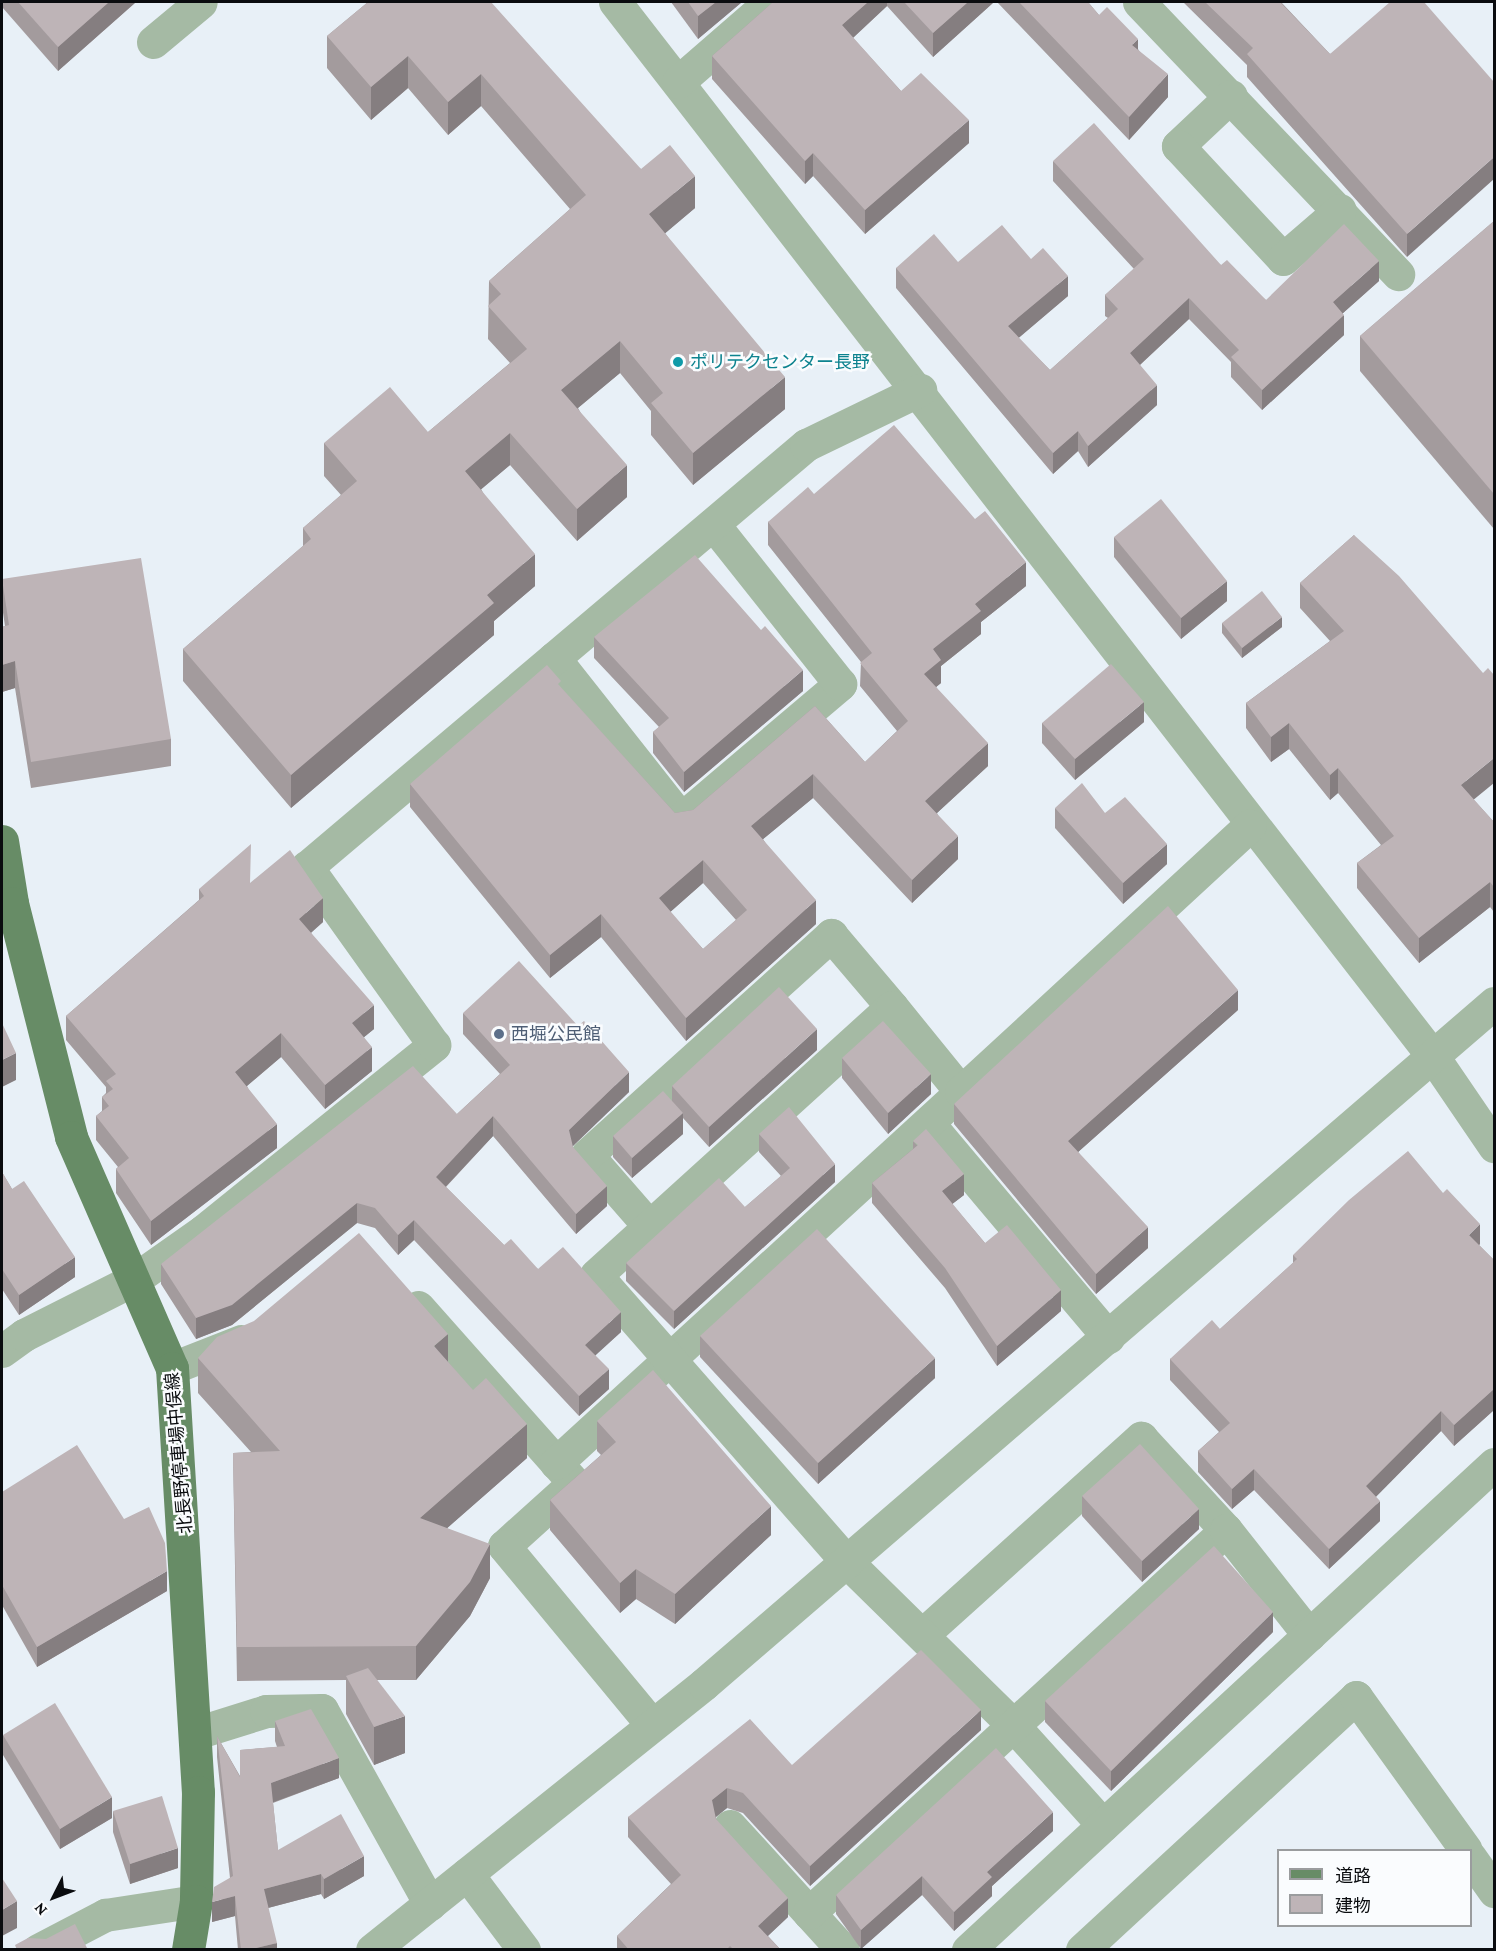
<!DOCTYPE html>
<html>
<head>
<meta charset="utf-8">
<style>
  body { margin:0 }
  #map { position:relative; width:1496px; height:1951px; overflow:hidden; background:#e8f0f7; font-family:"Crimson Pro","Noto Sans JP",serif }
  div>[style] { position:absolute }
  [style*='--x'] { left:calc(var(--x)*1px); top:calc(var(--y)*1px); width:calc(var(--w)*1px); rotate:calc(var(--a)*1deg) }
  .minor>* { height:33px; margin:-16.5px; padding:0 16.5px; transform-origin:16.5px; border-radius:16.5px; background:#a5baa4 }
  .major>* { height:33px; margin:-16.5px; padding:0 16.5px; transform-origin:16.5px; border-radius:16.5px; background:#678c66 }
  .wall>* { inset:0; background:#a39b9d }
  .shaded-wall>* { inset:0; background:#857e80 }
  .building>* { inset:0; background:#beb4b7 }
  .dots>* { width:16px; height:16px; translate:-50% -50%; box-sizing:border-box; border:3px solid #fafcfe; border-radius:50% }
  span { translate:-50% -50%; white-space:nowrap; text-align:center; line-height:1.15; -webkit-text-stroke:5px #fafcfe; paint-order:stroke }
  .culture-label { font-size:18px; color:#0d838f }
  .left { translate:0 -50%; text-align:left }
  .service-label { font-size:18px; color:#4e5e75 }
  .street-label { font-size:18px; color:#0a0c0f }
  .frame { position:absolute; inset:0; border:3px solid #0a0c0f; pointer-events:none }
  .legend { position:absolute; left:1277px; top:1849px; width:195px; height:78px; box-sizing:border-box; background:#fafcfe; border:2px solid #9a9c9e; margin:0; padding:8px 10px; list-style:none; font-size:18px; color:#0a0c0f }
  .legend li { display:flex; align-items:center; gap:12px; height:30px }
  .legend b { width:30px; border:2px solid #9a9c9e }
  .north { position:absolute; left:24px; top:1867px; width:60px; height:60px; -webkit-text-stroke:4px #fafcfe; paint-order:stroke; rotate:228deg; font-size:16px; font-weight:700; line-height:24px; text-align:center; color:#0a0c0f }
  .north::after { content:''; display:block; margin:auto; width:21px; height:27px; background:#0a0c0f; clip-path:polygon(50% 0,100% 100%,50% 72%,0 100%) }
</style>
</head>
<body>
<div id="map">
  <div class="minor">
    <div style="--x:615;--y:2;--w:1336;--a:52.2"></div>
    <div style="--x:1434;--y:1058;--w:107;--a:55.7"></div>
    <div style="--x:1139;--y:2;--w:376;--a:46.4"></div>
    <div style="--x:153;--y:42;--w:62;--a:-39.8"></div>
    <div style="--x:678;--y:82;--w:122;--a:-41"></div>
    <div style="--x:1231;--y:96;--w:73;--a:136.7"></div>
    <div style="--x:1178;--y:146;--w:154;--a:47.1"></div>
    <div style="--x:1283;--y:259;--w:75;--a:-40.7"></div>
    <div style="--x:554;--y:658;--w:205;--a:51.7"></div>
    <div style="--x:681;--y:819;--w:209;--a:-40.3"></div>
    <div style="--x:840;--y:684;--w:204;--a:-128.4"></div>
    <div style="--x:928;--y:1123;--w:280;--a:49.9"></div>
    <div style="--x:649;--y:1226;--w:94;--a:-131.1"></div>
    <div style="--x:587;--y:1155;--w:329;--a:-42"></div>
    <div style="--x:831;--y:935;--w:94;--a:49.7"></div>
    <div style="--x:418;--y:1307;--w:235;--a:48.4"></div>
    <div style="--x:574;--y:1483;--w:94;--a:138"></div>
    <div style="--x:504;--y:1546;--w:232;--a:50.4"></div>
    <div style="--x:2;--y:1351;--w:27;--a:-36"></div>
    <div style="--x:24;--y:1335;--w:124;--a:-26.8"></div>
    <div style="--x:135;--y:1279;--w:83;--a:-35.2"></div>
    <div style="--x:203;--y:1231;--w:297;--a:-38.8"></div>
    <div style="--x:434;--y:1045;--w:219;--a:-125.5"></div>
    <div style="--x:307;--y:867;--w:654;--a:-40.22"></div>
    <div style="--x:806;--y:445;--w:127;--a:-25.8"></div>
    <div style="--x:172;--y:1368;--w:74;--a:-21.4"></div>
    <div style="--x:556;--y:1463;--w:549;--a:-42.49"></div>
    <div style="--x:922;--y:1635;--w:295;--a:-42"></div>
    <div style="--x:1141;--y:1438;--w:125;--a:47.3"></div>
    <div style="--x:196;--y:1733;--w:73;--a:-17.4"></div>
    <div style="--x:266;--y:1711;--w:56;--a:-1"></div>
    <div style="--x:322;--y:1710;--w:222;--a:60.9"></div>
    <div style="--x:1103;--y:1825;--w:135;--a:-132"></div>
    <div style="--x:1013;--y:1725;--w:233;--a:-135.5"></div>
    <div style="--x:847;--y:1562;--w:381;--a:-131.2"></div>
    <div style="--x:596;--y:1275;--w:399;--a:-42.2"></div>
    <div style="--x:892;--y:1007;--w:109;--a:50.9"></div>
    <div style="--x:961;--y:1092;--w:393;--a:-42.7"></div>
    <div style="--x:730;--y:1826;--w:168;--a:47.7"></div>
    <div style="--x:1470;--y:1857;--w:42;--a:54.8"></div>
    <div style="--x:467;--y:1874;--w:95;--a:53.1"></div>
    <div style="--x:809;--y:1913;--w:566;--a:-42.57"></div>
    <div style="--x:1226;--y:1530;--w:134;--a:51.7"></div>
    <div style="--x:38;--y:1950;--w:76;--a:-27.6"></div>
    <div style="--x:105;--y:1915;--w:92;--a:-8.7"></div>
    <div style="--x:372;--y:1950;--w:425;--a:-38.7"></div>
    <div style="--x:704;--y:1684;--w:1043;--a:-40.76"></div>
    <div style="--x:968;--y:1950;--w:716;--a:-42.74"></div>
    <div style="--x:1082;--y:1950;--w:373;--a:-42.7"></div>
    <div style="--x:1356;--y:1697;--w:188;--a:54.3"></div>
  </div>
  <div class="major">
    <div style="--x:2;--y:841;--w:63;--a:80.8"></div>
    <div style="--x:12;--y:903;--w:241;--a:75.8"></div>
    <div style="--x:71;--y:1137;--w:252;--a:66.4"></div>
    <div style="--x:172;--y:1368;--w:425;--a:86.5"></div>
    <div style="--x:198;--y:1792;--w:109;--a:91.1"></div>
    <div style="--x:196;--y:1901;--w:50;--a:99.3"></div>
  </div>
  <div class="wall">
    <div style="clip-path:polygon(2px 2px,136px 2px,58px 71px,2px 7px)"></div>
    <div style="clip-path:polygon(368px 2px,641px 169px,695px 208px,665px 233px,785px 409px,693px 485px,651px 435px,651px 411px,620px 373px,578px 408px,627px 497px,577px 541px,510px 465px,481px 489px,535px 586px,494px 621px,494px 635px,291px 808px,183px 681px,183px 649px,303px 546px,303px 528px,341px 495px,324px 476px,324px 443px,428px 432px,510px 363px,488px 339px,489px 281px,570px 209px,481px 106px,448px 135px,408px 88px,371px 120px,327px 68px,327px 36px)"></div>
    <div style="clip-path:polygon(671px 2px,742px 2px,698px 39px)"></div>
    <div style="clip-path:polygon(773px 2px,994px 2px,933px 57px,887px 6px,853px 38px,901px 91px,969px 143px,865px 234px,813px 176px,805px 184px,712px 79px,712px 56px)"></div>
    <div style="clip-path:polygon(997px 2px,1088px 2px,1099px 15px,1138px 49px,1168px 97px,1129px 140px)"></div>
    <div style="clip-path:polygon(1183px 2px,1281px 2px,1330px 54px,1424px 2px,1407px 257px,1247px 77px,1247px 65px)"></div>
    <div style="clip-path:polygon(1053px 161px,1221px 265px,1266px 300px,1379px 281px,1343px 313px,1344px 335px,1262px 410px,1231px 377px,1231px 362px,1189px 319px,1140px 365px,1157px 405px,1088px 467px,1078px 451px,1053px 474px,896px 288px,896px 268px,958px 262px,1031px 259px,1068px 296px,1018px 338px,1050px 370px,1108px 318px,1105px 316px,1105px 295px,1134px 269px,1053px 181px)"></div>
    <div style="clip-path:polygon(1494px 221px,1494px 529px,1360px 371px,1360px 336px)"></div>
    <div style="clip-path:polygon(evenodd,814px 494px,1026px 586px,981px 622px,981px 634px,941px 666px,941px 683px,936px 687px,988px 766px,937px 813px,958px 859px,912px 903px,813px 798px,763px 839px,816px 924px,686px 1041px,601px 937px,550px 978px,410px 807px,410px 784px,561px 688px,675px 813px,693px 810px,815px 706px,865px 762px,897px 731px,860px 686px,861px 662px,768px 545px,768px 522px,814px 494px,703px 883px,736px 920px,703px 949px,670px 912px,703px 883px)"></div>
    <div style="clip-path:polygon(1354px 535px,1474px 800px,1494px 822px,1494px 912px,1490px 907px,1419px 963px,1357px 888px,1357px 863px,1381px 845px,1338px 793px,1330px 800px,1289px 749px,1271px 762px,1246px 728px,1246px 703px,1330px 641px,1300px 608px,1300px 583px)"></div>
    <div style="clip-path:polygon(1114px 537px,1227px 601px,1181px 639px,1114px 557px)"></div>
    <div style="clip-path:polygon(2px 579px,171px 739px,171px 766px,31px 788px,15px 688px,2px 692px,2px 627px,5px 626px,2px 606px)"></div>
    <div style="clip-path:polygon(1222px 623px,1282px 627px,1242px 658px,1222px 633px)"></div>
    <div style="clip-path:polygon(594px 637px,803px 691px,684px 792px,653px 753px,653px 732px,659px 727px,594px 658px)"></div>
    <div style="clip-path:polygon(1144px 722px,1075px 780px,1042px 743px,1042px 723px)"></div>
    <div style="clip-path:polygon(1055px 808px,1167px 864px,1123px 904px,1055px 828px)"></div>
    <div style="clip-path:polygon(251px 883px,323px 922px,311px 933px,374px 1029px,364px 1037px,372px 1071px,325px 1109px,281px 1057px,247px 1086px,277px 1148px,151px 1245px,116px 1193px,116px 1169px,118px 1167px,96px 1140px,96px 1116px,102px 1111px,102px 1097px,106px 1093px,106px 1087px,66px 1040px,66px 1016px,199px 900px,199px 889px)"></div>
    <div style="clip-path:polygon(1238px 1010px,1078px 1152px,1148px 1248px,1096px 1294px,954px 1124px,954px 1104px)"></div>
    <div style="clip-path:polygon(463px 1013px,629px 1092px,572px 1146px,607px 1206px,576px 1234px,493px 1136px,446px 1187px,504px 1245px,538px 1269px,621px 1332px,595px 1355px,609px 1389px,579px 1416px,414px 1240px,398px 1255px,375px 1228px,357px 1223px,232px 1325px,196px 1339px,161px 1284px,161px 1264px,457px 1114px,500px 1074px,463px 1034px)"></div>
    <div style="clip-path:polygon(817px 1050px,709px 1147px,683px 1118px,683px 1134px,632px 1178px,613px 1157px,613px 1136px,672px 1101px,672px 1086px)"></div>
    <div style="clip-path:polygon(842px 1058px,931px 1094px,888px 1134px,842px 1078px)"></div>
    <div style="clip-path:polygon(759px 1134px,835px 1182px,674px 1329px,626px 1281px,626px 1263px,745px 1207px,781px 1176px,759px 1152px)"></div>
    <div style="clip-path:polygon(913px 1141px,964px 1195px,952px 1204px,985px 1243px,1061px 1311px,997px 1366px,945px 1288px,872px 1203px,872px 1183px,913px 1149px)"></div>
    <div style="clip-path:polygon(2px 1172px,12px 1189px,75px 1277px,19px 1315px,2px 1289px)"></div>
    <div style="clip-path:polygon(1480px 1244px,1479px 1245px,1494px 1260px,1494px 1410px,1454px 1446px,1441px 1431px,1375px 1497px,1380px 1521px,1329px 1569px,1254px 1490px,1232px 1509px,1198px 1472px,1198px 1451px,1219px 1432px,1170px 1380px,1170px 1359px,1220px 1329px,1293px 1263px,1293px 1255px)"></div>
    <div style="clip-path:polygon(700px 1336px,935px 1378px,818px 1484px,700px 1357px)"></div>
    <div style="clip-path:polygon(198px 1358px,448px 1362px,527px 1458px,447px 1528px,490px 1578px,470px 1616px,416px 1680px,377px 1680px,405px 1753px,374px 1765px,346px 1714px,346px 1680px,237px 1681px,233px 1453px,251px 1452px,198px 1393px)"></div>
    <div style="clip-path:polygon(597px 1421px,771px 1535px,675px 1624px,636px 1599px,620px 1613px,550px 1530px,550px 1500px,601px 1455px,597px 1451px)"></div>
    <div style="clip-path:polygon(2px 1492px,167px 1591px,37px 1667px,2px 1605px)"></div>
    <div style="clip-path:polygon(1082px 1496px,1199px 1529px,1142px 1582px,1082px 1516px)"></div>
    <div style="clip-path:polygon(1273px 1632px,1111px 1791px,1045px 1722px,1045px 1701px)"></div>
    <div style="clip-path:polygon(275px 1721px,339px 1778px,273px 1803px,278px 1850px,364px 1876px,324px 1899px,321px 1894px,268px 1908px,277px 1950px,238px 1950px,235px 1916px,212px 1922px,230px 1878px,217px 1757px,217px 1736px,240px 1776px,240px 1750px,277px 1747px,275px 1741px)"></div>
    <div style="clip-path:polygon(981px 1730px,810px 1886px,743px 1813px,727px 1808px,716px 1817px,716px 1819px,788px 1917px,768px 1936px,781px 1950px,617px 1950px,617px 1936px,671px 1884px,628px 1837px,628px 1817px,792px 1765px)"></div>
    <div style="clip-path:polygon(3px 1735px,112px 1818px,60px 1849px,3px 1755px)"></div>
    <div style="clip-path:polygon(113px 1811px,178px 1868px,130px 1884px,113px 1832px)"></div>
    <div style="clip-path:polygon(1053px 1831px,992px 1886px,992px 1896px,954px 1931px,922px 1895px,861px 1949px,836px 1914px,836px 1895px)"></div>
  </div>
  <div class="shaded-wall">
    <div style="clip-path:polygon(109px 2px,136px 2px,58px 71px,58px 47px)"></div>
    <div style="clip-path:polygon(716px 2px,742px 2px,698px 39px,698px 16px)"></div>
    <div style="clip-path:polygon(868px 2px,887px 2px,887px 6px,842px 48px,842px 25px)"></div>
    <div style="clip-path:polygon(968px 2px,994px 2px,933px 57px,933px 33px)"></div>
    <div style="clip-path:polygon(1138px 39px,1138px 62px,1132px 45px)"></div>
    <div style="clip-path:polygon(408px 56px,408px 88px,371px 120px,371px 87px)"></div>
    <div style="clip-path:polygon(481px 74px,481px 106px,448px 135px,448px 102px)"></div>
    <div style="clip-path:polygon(1168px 74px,1168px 97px,1129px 140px,1129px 117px)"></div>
    <div style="clip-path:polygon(969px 120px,969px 143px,865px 234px,865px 210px)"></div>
    <div style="clip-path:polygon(813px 153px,813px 176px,805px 184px,805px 161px)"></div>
    <div style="clip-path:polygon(1494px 157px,1494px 179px,1407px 257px,1407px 234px)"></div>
    <div style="clip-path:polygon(695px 176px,695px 208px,649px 247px,649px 214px)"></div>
    <div style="clip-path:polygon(1379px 261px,1379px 281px,1333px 322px,1333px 302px)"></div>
    <div style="clip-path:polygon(1068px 276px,1068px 296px,1008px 347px,1008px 326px)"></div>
    <div style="clip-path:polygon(1189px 298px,1189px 319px,1130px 374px,1130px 353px)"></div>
    <div style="clip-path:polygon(1344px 315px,1344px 335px,1262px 410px,1262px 390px)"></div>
    <div style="clip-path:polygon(620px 341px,620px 373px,561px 422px,561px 390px)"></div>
    <div style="clip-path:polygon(785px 377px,785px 409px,693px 485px,693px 453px)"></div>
    <div style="clip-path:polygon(1157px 385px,1157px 405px,1088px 467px,1088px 446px)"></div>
    <div style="clip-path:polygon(1078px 431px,1078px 451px,1053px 474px,1053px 453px)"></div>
    <div style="clip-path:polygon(510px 433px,510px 465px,465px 503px,465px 471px)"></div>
    <div style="clip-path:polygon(627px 465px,627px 497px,577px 541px,577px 509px)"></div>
    <div style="clip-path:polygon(535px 554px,535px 586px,494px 621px,494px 635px,291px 808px,291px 775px,487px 595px)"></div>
    <div style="clip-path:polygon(1026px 562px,1026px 586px,981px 622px,981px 634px,941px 666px,941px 683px,924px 697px,924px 674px,933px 649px,975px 604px)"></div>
    <div style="clip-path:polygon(1227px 581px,1227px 601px,1181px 639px,1181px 618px)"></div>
    <div style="clip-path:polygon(1282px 617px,1282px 627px,1242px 658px,1242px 648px)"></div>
    <div style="clip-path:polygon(15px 661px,15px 688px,2px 692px,2px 665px)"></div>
    <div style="clip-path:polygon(803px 670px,803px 691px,684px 792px,684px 772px)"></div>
    <div style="clip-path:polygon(1144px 702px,1144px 722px,1075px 780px,1075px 759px)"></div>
    <div style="clip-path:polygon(1289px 723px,1289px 749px,1271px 762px,1271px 737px)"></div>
    <div style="clip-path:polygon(988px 743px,988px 766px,925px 824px,925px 801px)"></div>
    <div style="clip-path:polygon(1494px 758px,1494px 783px,1461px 810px,1461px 785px)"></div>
    <div style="clip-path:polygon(1338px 768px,1338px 793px,1330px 800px,1330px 775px)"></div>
    <div style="clip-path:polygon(813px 774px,813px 798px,751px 849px,751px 826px)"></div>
    <div style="clip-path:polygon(958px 836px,958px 859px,912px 903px,912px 880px)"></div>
    <div style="clip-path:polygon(1167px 844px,1167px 864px,1123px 904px,1123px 883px)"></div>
    <div style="clip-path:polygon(703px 860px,703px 883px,659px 922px,659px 898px)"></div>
    <div style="clip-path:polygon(1490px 882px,1490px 907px,1419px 963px,1419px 938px)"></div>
    <div style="clip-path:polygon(323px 898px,323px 922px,299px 943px,299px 919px)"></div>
    <div style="clip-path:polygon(816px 900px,816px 924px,686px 1041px,686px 1018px)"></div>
    <div style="clip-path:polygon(601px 914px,601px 937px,550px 978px,550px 955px)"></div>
    <div style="clip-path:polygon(1238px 990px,1238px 1010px,1068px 1161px,1068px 1141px)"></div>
    <div style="clip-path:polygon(374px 1005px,374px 1029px,352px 1047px,352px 1023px)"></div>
    <div style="clip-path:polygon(817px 1029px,817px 1050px,709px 1147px,709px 1127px)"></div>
    <div style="clip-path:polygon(281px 1033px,281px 1057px,235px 1096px,235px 1072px)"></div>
    <div style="clip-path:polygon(372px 1047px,372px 1071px,325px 1109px,325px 1085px)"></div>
    <div style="clip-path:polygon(16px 1053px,16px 1080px,2px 1087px,2px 1060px)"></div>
    <div style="clip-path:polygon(629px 1072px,629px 1092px,569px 1150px,569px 1130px)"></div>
    <div style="clip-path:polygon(931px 1074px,931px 1094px,888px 1134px,888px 1113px)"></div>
    <div style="clip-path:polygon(683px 1113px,683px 1134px,632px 1178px,632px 1158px)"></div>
    <div style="clip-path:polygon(493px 1116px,493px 1136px,436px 1197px,436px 1177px)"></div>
    <div style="clip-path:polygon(277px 1124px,277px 1148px,151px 1245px,151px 1221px)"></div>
    <div style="clip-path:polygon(835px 1164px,835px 1182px,674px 1329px,674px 1311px)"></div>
    <div style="clip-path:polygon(964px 1174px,964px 1195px,942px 1212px,942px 1191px)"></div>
    <div style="clip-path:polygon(607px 1186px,607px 1206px,576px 1234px,576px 1214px)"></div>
    <div style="clip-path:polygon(357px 1203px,357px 1223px,232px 1325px,196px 1339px,196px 1318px)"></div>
    <div style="clip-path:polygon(414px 1220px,414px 1240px,398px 1255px,398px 1235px)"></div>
    <div style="clip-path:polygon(1480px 1224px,1480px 1244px,1469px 1255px,1469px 1235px)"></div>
    <div style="clip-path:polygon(1148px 1227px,1148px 1248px,1096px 1294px,1096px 1274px)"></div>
    <div style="clip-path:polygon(75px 1257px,75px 1277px,19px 1315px,19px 1295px)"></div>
    <div style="clip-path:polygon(1061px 1290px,1061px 1311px,997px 1366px,997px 1346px)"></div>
    <div style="clip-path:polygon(621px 1312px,621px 1332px,585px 1365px,585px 1345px)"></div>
    <div style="clip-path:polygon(448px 1334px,448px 1368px,434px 1346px)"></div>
    <div style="clip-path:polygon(935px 1358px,935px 1378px,818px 1484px,818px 1463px)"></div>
    <div style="clip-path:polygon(609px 1369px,609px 1389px,579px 1416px,579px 1396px)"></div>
    <div style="clip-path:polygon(1494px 1389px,1494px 1410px,1454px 1446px,1454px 1425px)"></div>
    <div style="clip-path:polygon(1441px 1411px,1441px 1431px,1366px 1507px,1366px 1486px)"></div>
    <div style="clip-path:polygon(527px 1424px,527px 1458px,420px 1552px,420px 1518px)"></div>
    <div style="clip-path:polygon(1254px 1469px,1254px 1490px,1232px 1509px,1232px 1489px)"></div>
    <div style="clip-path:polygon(1380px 1501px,1380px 1521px,1329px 1569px,1329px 1549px)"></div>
    <div style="clip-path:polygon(771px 1506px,771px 1535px,675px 1624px,675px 1594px)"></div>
    <div style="clip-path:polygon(1199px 1509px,1199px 1529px,1142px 1582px,1142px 1561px)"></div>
    <div style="clip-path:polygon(490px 1544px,490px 1578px,470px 1616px,416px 1680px,416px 1646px)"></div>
    <div style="clip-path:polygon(636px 1569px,636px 1599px,620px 1613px,620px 1583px)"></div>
    <div style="clip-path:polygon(167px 1571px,167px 1591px,37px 1667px,37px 1647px)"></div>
    <div style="clip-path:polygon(1273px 1612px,1273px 1632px,1111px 1791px,1111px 1771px)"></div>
    <div style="clip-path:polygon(981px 1710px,981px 1730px,810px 1886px,810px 1866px)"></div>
    <div style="clip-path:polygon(405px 1716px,405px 1753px,374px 1765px,374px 1727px)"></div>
    <div style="clip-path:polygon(339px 1758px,339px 1778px,271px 1803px,271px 1783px)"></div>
    <div style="clip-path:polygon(727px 1788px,727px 1808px,712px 1820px,712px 1800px)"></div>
    <div style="clip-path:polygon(112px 1797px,112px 1818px,60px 1849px,60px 1829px)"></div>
    <div style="clip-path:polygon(1053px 1812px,1053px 1831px,992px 1886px,992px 1896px,954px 1931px,954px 1912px,987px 1872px)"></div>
    <div style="clip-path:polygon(178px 1848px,178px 1868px,130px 1884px,130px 1864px)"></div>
    <div style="clip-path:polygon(364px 1856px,364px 1876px,324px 1899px,324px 1879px)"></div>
    <div style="clip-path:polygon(321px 1874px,321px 1894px,264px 1909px,264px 1889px)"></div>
    <div style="clip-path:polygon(922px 1876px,922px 1895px,861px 1949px,861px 1930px)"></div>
    <div style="clip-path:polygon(235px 1896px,235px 1916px,212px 1922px,212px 1902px)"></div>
    <div style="clip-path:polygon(788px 1898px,788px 1917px,758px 1945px,758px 1926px)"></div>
    <div style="clip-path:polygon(17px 1901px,17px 1928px,2px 1936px,2px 1910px)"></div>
    <div style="clip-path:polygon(277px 1943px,277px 1950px,248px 1950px)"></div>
  </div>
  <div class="building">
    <div style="clip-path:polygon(18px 2px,109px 2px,58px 47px)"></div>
    <div style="clip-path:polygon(368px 2px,491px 2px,641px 169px,670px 145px,695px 176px,649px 214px,785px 377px,693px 453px,651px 403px,663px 393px,620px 341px,561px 390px,627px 465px,577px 509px,510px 433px,465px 471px,535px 554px,487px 595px,494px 603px,291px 775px,183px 649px,311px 539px,303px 528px,357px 481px,324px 443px,390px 387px,428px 432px,527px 349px,488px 306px,501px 294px,489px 281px,586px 195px,481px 74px,448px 102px,408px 56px,371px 87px,327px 36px)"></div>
    <div style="clip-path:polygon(688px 2px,716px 2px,698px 16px)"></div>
    <div style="clip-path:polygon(773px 2px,868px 2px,842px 25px,901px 91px,921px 73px,969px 120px,865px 210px,813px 153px,805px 161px,712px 56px)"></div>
    <div style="clip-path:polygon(904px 2px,968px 2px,933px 33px)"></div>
    <div style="clip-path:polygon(1019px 2px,1088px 2px,1099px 15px,1107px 7px,1138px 39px,1132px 45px,1168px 74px,1129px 117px)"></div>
    <div style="clip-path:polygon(1205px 2px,1280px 2px,1330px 54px,1390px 2px,1424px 2px,1494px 82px,1494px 157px,1407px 234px,1247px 54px,1253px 48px)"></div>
    <div style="clip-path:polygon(1094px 123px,1221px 265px,1227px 260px,1266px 300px,1344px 224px,1379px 261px,1333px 302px,1344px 315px,1262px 390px,1231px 357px,1239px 350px,1189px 298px,1130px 353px,1157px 385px,1088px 446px,1078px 431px,1053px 453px,896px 268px,934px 234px,958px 262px,1002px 225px,1031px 259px,1043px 248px,1068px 276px,1008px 326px,1050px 370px,1118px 309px,1105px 295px,1144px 259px,1053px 161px)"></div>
    <div style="clip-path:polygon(1494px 221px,1494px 494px,1360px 336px)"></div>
    <div style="clip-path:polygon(evenodd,894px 425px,975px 519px,985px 511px,1026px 562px,975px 604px,981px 611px,933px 649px,941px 660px,924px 674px,988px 743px,925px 801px,958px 836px,912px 880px,813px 774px,751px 826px,816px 900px,686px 1018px,601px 914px,550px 955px,410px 784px,547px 665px,561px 681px,558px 684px,675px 813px,693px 810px,815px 706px,865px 762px,908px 721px,860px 663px,872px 653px,768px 522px,808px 487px,814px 494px,894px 425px,703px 860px,747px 910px,703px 949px,659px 898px,703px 860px)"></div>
    <div style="clip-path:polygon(1161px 499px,1227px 581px,1181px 618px,1114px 537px)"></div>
    <div style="clip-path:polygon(1354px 535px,1399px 576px,1483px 673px,1488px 668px,1494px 675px,1494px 758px,1461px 785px,1494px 822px,1494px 887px,1490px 882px,1419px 938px,1357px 863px,1394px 836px,1338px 768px,1330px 775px,1289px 723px,1271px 737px,1246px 703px,1344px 631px,1300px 583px)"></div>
    <div style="clip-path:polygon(695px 555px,761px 630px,765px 626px,803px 670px,684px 772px,653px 732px,669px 718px,594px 637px)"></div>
    <div style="clip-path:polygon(141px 558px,171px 739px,31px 762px,15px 661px,2px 665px,2px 627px,9px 625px,2px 579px)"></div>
    <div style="clip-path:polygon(1262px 591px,1282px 617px,1242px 648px,1222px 623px)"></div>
    <div style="clip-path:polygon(1111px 664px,1144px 702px,1075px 759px,1042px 723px)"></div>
    <div style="clip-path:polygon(1082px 783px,1105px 813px,1125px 797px,1167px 844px,1123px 883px,1055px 808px)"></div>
    <div style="clip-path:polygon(251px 844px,250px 883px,290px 850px,323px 898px,299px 919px,374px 1005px,352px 1023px,372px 1047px,325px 1085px,281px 1033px,235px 1072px,277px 1124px,151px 1221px,116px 1169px,129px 1158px,96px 1116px,109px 1106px,102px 1097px,113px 1089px,106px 1081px,116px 1074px,66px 1016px,204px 896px,199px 889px)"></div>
    <div style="clip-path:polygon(1168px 906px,1238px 990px,1068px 1141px,1148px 1227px,1096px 1274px,954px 1104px)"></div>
    <div style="clip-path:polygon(519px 961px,578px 1026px,584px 1021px,629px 1072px,569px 1130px,573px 1147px,607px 1186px,576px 1214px,493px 1116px,436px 1177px,504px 1245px,511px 1239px,538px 1269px,563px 1247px,598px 1286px,621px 1312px,585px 1345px,609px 1369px,579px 1396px,414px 1220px,398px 1235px,375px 1208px,357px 1203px,232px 1305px,196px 1318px,161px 1264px,413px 1066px,457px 1114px,510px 1065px,463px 1013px)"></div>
    <div style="clip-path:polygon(779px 987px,817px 1029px,709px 1127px,672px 1086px)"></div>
    <div style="clip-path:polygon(883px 1021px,931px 1074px,888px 1113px,842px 1058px)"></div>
    <div style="clip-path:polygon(2px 1023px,16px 1053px,2px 1060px)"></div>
    <div style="clip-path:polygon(663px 1091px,683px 1113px,632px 1158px,613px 1136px)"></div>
    <div style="clip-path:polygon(789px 1107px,835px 1164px,674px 1311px,626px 1263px,719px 1178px,745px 1207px,790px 1168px,759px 1134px)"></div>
    <div style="clip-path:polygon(926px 1129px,964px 1174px,942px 1191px,985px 1243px,1007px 1225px,1061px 1290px,997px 1346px,945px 1268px,872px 1183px,918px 1145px,913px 1141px)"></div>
    <div style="clip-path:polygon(1408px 1151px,1443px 1193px,1447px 1189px,1480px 1224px,1469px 1235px,1494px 1260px,1494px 1389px,1454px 1425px,1441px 1411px,1366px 1486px,1380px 1501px,1329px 1549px,1254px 1469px,1232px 1489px,1198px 1451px,1230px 1423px,1170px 1359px,1212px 1320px,1220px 1329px,1297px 1259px,1293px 1255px,1349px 1200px)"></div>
    <div style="clip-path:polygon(2px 1172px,12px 1189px,24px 1181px,75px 1257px,19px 1295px,2px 1269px)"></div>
    <div style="clip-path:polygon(817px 1229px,935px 1358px,818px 1463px,700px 1336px)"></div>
    <div style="clip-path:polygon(359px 1233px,448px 1334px,434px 1346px,473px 1390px,486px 1378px,527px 1424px,420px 1518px,490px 1544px,470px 1582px,416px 1646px,237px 1647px,233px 1453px,280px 1451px,198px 1358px,217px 1337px,254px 1321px)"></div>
    <div style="clip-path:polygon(653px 1370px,771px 1506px,675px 1594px,636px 1569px,620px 1583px,550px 1500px,616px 1442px,597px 1421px)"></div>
    <div style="clip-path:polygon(1140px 1444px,1199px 1509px,1142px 1561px,1082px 1496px)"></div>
    <div style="clip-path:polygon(77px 1445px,124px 1519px,149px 1507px,165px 1543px,167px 1571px,37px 1647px,2px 1585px,2px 1492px)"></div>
    <div style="clip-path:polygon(1214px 1546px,1273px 1612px,1111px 1771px,1045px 1701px)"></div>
    <div style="clip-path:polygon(921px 1650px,981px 1710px,810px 1866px,743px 1793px,727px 1788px,712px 1800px,716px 1819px,788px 1898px,758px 1926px,781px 1950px,734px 1950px,730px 1946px,726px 1950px,629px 1950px,617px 1936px,681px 1875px,628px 1817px,750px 1719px,792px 1765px)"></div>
    <div style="clip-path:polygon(368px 1668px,405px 1716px,374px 1727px,346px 1676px)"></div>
    <div style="clip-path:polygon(55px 1703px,112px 1797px,60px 1829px,3px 1735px)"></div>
    <div style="clip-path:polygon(311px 1709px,339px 1758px,271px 1783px,278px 1850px,341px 1814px,364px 1856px,324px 1879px,321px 1874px,264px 1889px,277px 1943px,248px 1950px,241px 1950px,235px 1896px,212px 1902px,214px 1887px,233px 1876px,217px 1736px,240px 1777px,240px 1750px,285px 1746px,275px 1721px)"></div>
    <div style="clip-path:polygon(996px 1748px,1053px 1812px,987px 1872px,992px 1877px,954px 1912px,922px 1876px,861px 1930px,836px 1895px)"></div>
    <div style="clip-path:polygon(162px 1796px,178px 1848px,130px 1864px,113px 1811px)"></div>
    <div style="clip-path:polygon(2px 1878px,17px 1901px,2px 1910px)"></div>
    <div style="clip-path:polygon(75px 1924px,88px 1950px,17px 1950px,15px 1945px,28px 1938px,46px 1939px)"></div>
  </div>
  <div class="dots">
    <div style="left:678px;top:362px;background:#0f9aa8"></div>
    <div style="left:499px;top:1034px;background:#5c6f8a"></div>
  </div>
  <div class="culture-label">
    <span class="left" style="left:690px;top:362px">ポリテクセンター長野</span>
  </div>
  <div class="service-label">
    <span class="left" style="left:511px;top:1034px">西堀公民館</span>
  </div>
  <div class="street-label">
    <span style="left:179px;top:1453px;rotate:-95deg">北長野停車場中俣線</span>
  </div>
  <div class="frame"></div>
  <ul class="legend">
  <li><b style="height:8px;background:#678c66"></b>道路</li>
  <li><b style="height:16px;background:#beb4b7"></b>建物</li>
  </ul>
  <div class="north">N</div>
</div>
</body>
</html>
